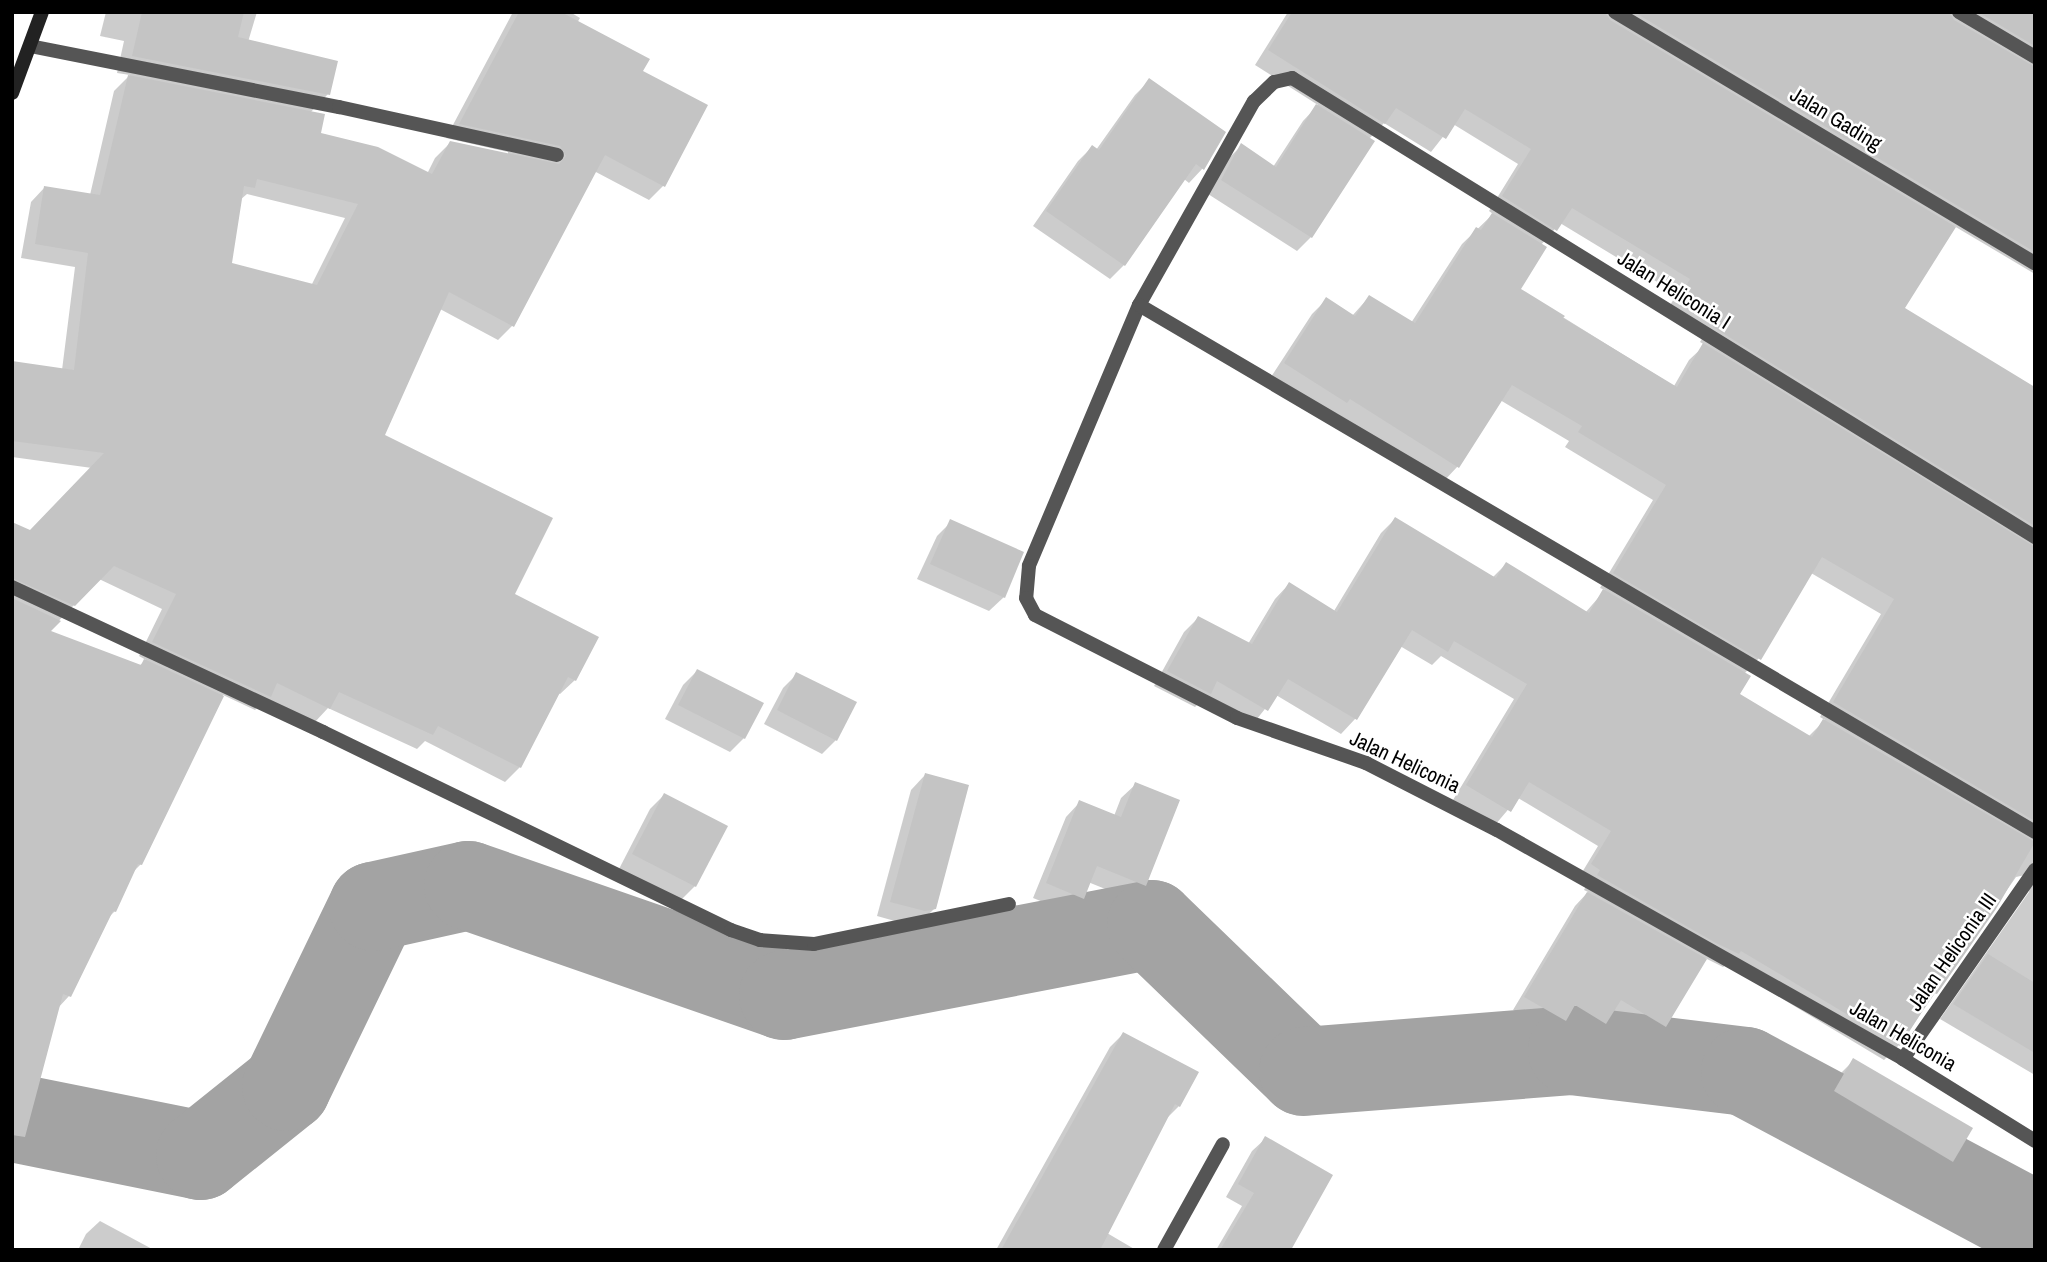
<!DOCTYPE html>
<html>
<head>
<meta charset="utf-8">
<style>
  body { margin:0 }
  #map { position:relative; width:2047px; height:1262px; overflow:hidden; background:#fff; font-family:"Archivo Narrow",sans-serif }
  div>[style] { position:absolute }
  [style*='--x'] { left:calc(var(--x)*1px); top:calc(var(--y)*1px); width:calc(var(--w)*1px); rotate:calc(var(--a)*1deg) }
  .shadow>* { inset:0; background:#0003 }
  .river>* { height:89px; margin:-44.5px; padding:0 44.5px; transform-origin:44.5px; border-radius:44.5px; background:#a3a3a3 }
  .building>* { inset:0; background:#c4c4c4 }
  .street>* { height:14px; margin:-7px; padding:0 7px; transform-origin:7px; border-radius:7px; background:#555 }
  .secondary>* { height:14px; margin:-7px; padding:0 7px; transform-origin:7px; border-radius:7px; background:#222 }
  span { translate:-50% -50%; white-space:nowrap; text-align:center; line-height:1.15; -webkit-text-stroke:5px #fff; paint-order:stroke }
  .street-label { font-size:21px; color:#000 }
  .frame { position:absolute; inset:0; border:14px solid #000; pointer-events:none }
</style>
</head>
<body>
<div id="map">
  <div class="shadow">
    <div style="clip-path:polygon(evenodd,106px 12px,257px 12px,248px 42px,328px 94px,310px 113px,318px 134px,427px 174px,435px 158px,450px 143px,508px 155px,508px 152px,446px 138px,513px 12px,570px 12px,580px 18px,577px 23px,641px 72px,664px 185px,649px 200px,594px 171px,512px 326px,498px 340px,440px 309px,382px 436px,512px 595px,575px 680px,560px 694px,558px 693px,520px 767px,505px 782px,425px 741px,417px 749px,328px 708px,315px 722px,266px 699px,255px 710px,223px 695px,141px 864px,132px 873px,115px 911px,107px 919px,69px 996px,58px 1008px,12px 1104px,12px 524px,30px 532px,92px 468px,12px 457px,12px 363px,62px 370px,75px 267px,21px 258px,31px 202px,45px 187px,90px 195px,114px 91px,130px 75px,117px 73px,124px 41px,100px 36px,106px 12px,247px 194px,345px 218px,311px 286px,230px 265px,240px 200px,247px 194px,106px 12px,99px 579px,162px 609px,139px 656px,146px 660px,139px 666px,48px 632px,99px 579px)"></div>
    <div style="clip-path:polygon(evenodd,1288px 12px,2035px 12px,2035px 274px,1954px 226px,1903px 309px,2035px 390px,2035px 1075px,1940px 1019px,2029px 892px,2030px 881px,2025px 875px,2016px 877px,1899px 1045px,1884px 1060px,1726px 965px,1723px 967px,1705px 958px,1665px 1026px,1653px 1038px,1611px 1013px,1593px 1035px,1565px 1018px,1552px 1032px,1513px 1010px,1575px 906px,1588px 892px,1584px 890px,1587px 884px,1578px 879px,1598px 846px,1518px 798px,1495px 825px,1453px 800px,1514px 699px,1441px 656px,1432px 665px,1400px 646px,1355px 719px,1341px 734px,1276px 695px,1253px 724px,1205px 697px,1195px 707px,1154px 686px,1184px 632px,1198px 618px,1248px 644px,1275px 599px,1289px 584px,1334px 611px,1381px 533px,1395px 519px,1492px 578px,1506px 564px,1585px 613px,1605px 590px,1600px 588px,1653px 500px,1565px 447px,1569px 441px,1500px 400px,1458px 466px,1444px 481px,1336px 413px,1332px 417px,1271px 377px,1312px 314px,1327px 299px,1352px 316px,1369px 297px,1411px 323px,1462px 244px,1493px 214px,1489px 211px,1518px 164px,1453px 124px,1431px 152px,1384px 123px,1369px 139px,1311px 237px,1297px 251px,1208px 194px,1228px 159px,1242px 145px,1273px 167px,1303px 121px,1318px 105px,1255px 65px,1288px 12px,1560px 223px,1677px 294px,1667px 310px,1705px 334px,1700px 342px,1705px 345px,1689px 360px,1674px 386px,1519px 290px,1541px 245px,1560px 223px,1288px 12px,1811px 573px,1881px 614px,1820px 717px,1825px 720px,1808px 737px,1738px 694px,1744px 674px,1759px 658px,1811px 573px)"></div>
    <div style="clip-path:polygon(1149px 81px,1203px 168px,1189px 183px,1184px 179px,1124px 265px,1110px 279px,1033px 226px,1078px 161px,1092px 147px,1096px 150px,1135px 95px)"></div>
    <div style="clip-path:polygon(951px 522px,1004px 597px,989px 611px,917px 579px,937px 536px)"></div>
    <div style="clip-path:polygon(697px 671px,744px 738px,730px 752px,665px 719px,683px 685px)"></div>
    <div style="clip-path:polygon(797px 674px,836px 740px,822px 754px,764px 724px,783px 688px)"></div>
    <div style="clip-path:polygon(925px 775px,935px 908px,920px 923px,909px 925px,877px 916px,911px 790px)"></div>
    <div style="clip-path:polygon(1136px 784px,1144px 885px,1130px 899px,1088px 882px,1082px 898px,1068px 912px,1033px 898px,1066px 817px,1080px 802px,1114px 816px,1121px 798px)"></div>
    <div style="clip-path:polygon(664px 795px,695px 886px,681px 900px,619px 869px,650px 809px)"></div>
    <div style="clip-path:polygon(1123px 1034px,1179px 1106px,1166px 1119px,1107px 1233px,1136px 1250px,996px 1250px,1110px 1047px)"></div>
    <div style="clip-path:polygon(1854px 1060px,1952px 1160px,1938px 1175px,1821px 1106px,1840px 1074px)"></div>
    <div style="clip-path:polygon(1265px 1139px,1289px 1250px,1216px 1250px,1242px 1206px,1226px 1197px,1252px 1151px)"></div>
    <div style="clip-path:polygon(100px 1221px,154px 1250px,78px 1250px,86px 1234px)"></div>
  </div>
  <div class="river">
    <div style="--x:12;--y:1117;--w:192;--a:11.4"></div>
    <div style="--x:200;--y:1155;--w:110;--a:-38.7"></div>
    <div style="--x:286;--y:1086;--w:200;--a:-64.2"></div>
    <div style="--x:373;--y:906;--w:97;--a:-12.5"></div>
    <div style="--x:468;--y:885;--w:334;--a:19.2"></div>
    <div style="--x:783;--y:995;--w:375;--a:-10.9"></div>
    <div style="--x:1151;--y:924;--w:211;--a:44"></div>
    <div style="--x:1303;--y:1071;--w:270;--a:-4.5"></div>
    <div style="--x:1572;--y:1050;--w:174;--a:6.9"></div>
    <div style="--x:1745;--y:1071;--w:329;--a:28.1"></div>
  </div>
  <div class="building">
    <div style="clip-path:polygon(142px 12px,244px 12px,238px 37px,338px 61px,330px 95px,132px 56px)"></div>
    <div style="clip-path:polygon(evenodd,519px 12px,561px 12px,650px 59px,643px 71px,708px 105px,665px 187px,605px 155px,514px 327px,449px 292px,385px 435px,553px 518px,515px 594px,599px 637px,576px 681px,568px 677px,521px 768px,438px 726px,433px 735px,339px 692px,330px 709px,277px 683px,271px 697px,152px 642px,176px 594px,114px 566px,75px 606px,12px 578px,12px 522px,30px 530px,104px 453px,12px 441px,12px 361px,74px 370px,88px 253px,35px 244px,44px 186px,100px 195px,128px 75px,325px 114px,321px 133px,378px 147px,432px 174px,450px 141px,559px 164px,566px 156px,560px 146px,459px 124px,519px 12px,257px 179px,358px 204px,317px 285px,232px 263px,244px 186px,255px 188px,257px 179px)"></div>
    <div style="clip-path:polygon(1292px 12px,1605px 12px,1610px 20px,1956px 227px,1905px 308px,2035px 387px,2035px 526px,1713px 327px,1718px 319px,1680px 296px,1690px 279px,1572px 208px,1557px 231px,1502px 196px,1531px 149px,1465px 109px,1446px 139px,1396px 108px,1385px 124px,1268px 50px)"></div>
    <div style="clip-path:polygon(1634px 12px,1949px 12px,1954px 20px,2035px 67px,2035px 252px)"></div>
    <div style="clip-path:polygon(1978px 12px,2035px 12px,2035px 46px)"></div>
    <div style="clip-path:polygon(1149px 78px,1226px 132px,1204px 170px,1196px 164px,1125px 266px,1046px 211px,1092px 145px,1099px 150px)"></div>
    <div style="clip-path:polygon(1316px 104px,1375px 141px,1312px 238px,1221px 180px,1241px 143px,1276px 167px)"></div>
    <div style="clip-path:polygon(1492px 213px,1547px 247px,1521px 289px,1565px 316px,1563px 318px,1677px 387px,1703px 343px,2035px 547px,2035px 821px,1833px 702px,1894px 599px,1822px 557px,1761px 660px,1613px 573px,1666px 485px,1578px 432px,1582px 426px,1512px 385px,1459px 468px,1350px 399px,1347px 403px,1284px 363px,1326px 297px,1355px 316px,1369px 295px,1415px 323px,1476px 227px,1481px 230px)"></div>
    <div style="clip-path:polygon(1395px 517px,1496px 578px,1506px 562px,1589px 613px,1603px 589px,1751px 676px,1740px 694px,1812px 737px,1823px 719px,2035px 842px,1996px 909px,1937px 994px,1934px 993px,1900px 1046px,1741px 951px,1739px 954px,1716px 943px,1597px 875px,1600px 870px,1591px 864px,1611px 831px,1529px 782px,1511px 812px,1466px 785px,1527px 684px,1454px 641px,1448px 652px,1412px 630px,1357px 720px,1288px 679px,1268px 711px,1217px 681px,1211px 694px,1167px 671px,1198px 616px,1252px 644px,1289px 582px,1337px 612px)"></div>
    <div style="clip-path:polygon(950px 519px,1024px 552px,1005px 598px,930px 564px)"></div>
    <div style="clip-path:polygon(12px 598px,61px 621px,51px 631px,141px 665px,144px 659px,224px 696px,142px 865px,138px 864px,116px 912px,113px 911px,71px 997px,63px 994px,25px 1137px,12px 1135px)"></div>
    <div style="clip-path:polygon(697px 669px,764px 703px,745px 739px,678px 705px)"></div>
    <div style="clip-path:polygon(796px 672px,857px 702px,837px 741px,777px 710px)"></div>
    <div style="clip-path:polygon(925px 773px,969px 785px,936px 909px,925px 911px,890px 902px)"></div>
    <div style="clip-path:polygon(1135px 782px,1180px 800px,1146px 886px,1097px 866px,1084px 899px,1046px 883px,1079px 800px,1121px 817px)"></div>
    <div style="clip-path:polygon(664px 793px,728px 826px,696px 887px,632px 854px)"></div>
    <div style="clip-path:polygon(1587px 892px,1707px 959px,1666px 1027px,1621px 1000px,1606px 1024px,1575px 1005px,1566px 1021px,1524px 997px)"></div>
    <div style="clip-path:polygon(1988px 954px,2035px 983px,2035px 1053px,1953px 1004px)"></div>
    <div style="clip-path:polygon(1123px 1032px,1199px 1072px,1180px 1107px,1175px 1104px,1100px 1250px,1001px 1250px)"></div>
    <div style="clip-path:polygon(1853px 1058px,1973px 1128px,1953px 1162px,1834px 1091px)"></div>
    <div style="clip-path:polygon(1265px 1136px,1333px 1175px,1291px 1250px,1220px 1250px,1254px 1193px,1238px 1184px)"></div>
  </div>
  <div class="street">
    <div style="--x:1615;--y:12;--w:489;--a:30.9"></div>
    <div style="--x:1959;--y:12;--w:88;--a:30.6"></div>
    <div style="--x:30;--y:46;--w:315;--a:11.2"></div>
    <div style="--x:339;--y:107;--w:223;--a:12.4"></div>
    <div style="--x:1139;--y:305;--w:283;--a:112.9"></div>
    <div style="--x:1029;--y:566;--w:32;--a:95"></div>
    <div style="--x:1026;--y:598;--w:19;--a:62"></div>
    <div style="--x:1035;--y:615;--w:227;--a:27"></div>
    <div style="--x:1237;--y:718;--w:137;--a:19.2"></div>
    <div style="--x:1366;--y:763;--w:147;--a:27.1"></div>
    <div style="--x:1497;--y:830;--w:466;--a:29.4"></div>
    <div style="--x:1903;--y:1059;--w:155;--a:31.8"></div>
    <div style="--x:2035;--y:537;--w:873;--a:-148.29"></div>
    <div style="--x:1292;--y:78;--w:18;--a:167"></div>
    <div style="--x:1274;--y:82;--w:28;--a:136"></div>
    <div style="--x:1254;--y:101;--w:234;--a:119.4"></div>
    <div style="--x:1139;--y:305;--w:1039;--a:30.46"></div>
    <div style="--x:12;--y:587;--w:343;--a:25"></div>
    <div style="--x:323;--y:732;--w:454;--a:25.9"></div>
    <div style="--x:731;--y:930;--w:31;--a:19"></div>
    <div style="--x:760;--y:940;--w:54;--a:4.2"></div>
    <div style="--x:814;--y:944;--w:199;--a:-11.6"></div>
    <div style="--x:1903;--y:1059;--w:231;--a:-55.1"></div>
    <div style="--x:1164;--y:1250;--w:121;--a:-60.9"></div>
  </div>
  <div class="secondary">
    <div style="--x:12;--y:93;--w:86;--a:-69.7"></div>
  </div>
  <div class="street-label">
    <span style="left:1836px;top:119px;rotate:31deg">Jalan Gading</span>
    <span style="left:1674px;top:290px;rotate:32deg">Jalan Heliconia I</span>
    <span style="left:1405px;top:762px;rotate:25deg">Jalan Heliconia</span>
    <span style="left:1952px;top:952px;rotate:-55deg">Jalan Heliconia III</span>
    <span style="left:1903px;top:1036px;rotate:30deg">Jalan Heliconia</span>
  </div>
  <div class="frame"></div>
</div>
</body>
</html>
